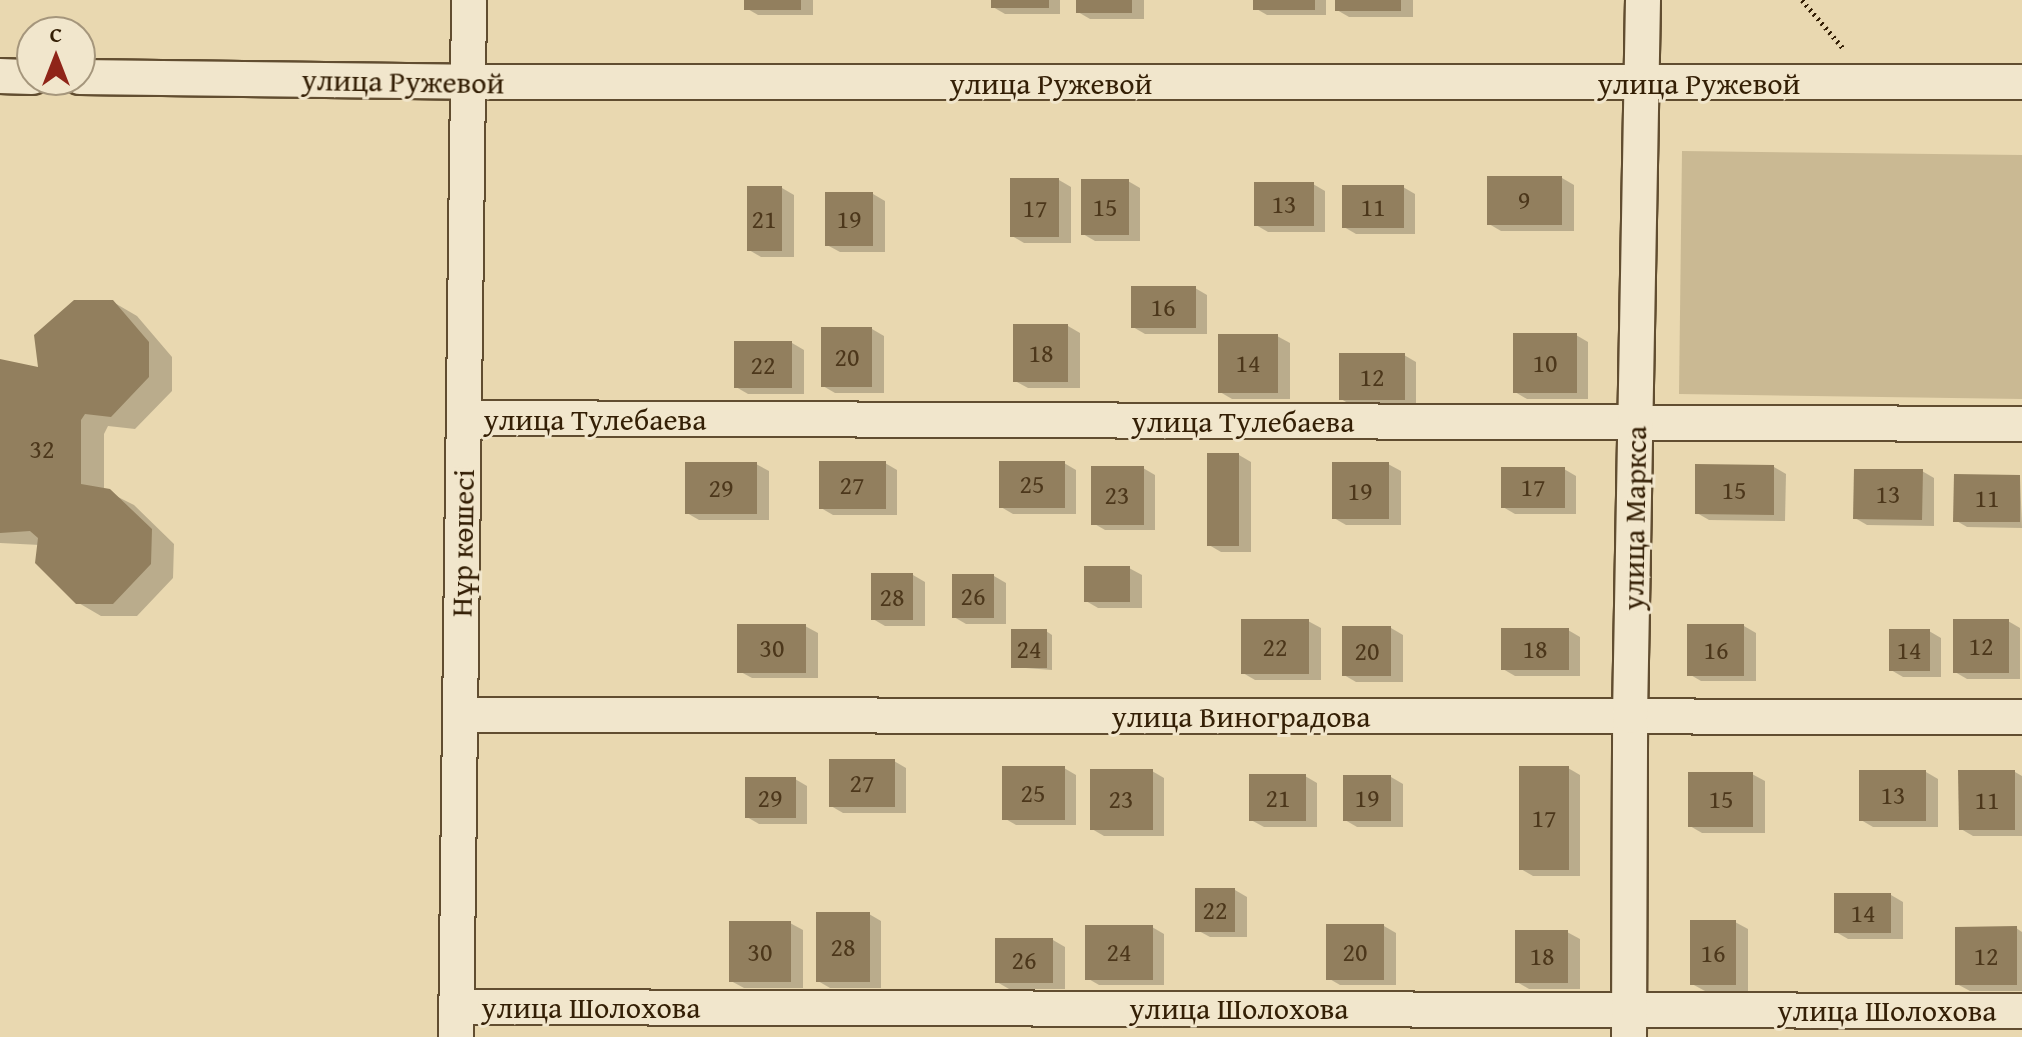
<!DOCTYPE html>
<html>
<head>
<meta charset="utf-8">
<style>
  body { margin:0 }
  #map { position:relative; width:2022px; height:1037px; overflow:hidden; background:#e9d8b0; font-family:"Gentium Book Plus",serif }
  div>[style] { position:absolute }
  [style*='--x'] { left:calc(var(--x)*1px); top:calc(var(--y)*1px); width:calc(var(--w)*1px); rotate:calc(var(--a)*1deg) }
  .green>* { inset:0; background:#cab993 }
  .shadow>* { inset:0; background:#0003 }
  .building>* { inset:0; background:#927f5e }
  .path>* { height:5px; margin-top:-2.5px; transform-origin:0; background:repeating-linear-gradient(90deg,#341f05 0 2px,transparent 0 6px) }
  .roads { filter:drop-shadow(2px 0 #614d30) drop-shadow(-2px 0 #614d30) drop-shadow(0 2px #614d30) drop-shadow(0 -2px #614d30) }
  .minor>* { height:34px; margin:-17px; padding:0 17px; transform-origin:17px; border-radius:17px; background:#f1e6cc }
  span { translate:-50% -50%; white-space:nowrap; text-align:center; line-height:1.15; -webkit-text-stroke:6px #f1e6cc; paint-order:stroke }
  .number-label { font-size:26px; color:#4c371b }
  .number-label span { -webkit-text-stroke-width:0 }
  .street-label { font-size:30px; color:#341f05 }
  .north { position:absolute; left:16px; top:16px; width:80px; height:80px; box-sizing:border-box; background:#f1e6cc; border:2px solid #a5967c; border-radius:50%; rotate:0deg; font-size:22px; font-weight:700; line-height:32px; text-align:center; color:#341f05 }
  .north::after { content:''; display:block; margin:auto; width:28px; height:36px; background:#8f2418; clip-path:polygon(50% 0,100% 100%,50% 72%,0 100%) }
</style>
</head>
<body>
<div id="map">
  <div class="green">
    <div style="clip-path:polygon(1682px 151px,2022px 155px,2022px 399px,1679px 394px)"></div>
  </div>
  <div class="shadow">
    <div style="clip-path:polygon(746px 0,813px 0,813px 15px,758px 15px,746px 8px)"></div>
    <div style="clip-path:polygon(993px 0,1060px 0,1060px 14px,1005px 14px,993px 7px)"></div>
    <div style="clip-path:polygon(1078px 0,1144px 0,1144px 19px,1090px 19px,1078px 12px)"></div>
    <div style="clip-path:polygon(1255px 0,1326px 0,1326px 15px,1267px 15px,1255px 8px)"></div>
    <div style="clip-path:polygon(1337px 0,1413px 0,1413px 17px,1349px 17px,1337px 10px)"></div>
    <div style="clip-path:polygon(1562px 178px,1574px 185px,1574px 231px,1501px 231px,1489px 224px)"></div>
    <div style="clip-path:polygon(1059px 180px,1071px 187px,1071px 243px,1024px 243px,1012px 236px)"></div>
    <div style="clip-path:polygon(1128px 181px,1140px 188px,1140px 241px,1095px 241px,1083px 234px)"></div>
    <div style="clip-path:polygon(1313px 184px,1325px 191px,1325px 232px,1268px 232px,1256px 225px)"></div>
    <div style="clip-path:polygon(1403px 187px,1415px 194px,1415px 234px,1356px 234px,1344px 227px)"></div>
    <div style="clip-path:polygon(782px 188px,794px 195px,794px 257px,761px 257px,749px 250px)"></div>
    <div style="clip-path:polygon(873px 194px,885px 201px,885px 252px,840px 252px,827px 245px)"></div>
    <div style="clip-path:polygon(1195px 288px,1207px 295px,1207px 334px,1145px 334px,1133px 327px)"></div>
    <div style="clip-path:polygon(113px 302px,137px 316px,172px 357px,172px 391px,135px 429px,108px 426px,104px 434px,104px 490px,134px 505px,174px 544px,173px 578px,137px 616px,101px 616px,77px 602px,40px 545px,0 543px,0 361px,41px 369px)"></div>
    <div style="clip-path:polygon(1068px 326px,1080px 333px,1080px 388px,1028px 388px,1015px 381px)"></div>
    <div style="clip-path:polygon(872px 329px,884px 336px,884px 393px,835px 393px,823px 386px)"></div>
    <div style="clip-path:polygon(1576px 335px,1588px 342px,1588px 399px,1527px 399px,1515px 392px)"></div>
    <div style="clip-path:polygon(1277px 336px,1290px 343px,1290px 399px,1232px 399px,1220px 392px)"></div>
    <div style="clip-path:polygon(792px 343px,804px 350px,804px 394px,748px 394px,736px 387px)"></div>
    <div style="clip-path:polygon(1404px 355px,1416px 362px,1416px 406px,1353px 406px,1341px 399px)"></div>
    <div style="clip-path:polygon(1239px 455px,1251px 462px,1251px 552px,1221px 552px,1209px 545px)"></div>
    <div style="clip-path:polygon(885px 463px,897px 470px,897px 515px,833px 515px,821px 508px)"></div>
    <div style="clip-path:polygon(1064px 463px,1076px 470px,1076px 514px,1013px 514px,1001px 507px)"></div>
    <div style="clip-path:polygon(756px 464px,769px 471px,769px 520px,699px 520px,687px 513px)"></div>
    <div style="clip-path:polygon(1388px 464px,1401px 471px,1401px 525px,1346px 525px,1334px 518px)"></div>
    <div style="clip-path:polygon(1774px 467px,1786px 474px,1785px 521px,1709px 520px,1697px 513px)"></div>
    <div style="clip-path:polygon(1143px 468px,1155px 475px,1155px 530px,1105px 530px,1093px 523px)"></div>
    <div style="clip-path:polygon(1564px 469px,1576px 476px,1576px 514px,1515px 514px,1503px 507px)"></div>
    <div style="clip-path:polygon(1922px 471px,1934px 478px,1934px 526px,1867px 525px,1855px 518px)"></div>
    <div style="clip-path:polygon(2020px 477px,2022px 528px,1967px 527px,1955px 520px)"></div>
    <div style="clip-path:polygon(1129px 568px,1142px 575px,1142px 608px,1098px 608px,1086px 601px)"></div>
    <div style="clip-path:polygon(913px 575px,925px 582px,925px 626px,885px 626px,873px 619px)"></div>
    <div style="clip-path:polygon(994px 576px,1006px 583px,1006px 624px,966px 624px,954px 617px)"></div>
    <div style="clip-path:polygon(1308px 621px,1321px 628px,1321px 680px,1255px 680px,1243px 673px)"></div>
    <div style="clip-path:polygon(2008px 621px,2020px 628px,2020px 679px,1967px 679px,1955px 672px)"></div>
    <div style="clip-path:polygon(805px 626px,818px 633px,818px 678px,752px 678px,739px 671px)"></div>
    <div style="clip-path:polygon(1744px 626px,1756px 633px,1756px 681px,1701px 681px,1689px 674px)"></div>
    <div style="clip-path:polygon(1391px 628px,1403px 635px,1403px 682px,1356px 682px,1344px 675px)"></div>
    <div style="clip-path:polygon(1568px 630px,1580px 637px,1580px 676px,1515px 676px,1503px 669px)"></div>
    <div style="clip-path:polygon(1046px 631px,1052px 635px,1052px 670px,1013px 667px)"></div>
    <div style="clip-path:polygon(1929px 631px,1941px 638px,1941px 677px,1903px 677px,1891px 670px)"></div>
    <div style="clip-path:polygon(894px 761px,906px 768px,906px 813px,843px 813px,831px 806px)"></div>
    <div style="clip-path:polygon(1064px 768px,1076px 775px,1076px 825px,1016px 825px,1004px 818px)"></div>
    <div style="clip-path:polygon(1568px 768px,1580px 775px,1580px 876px,1533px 876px,1521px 869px)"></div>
    <div style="clip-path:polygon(1152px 771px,1164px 778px,1164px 836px,1104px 836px,1092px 829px)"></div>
    <div style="clip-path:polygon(1926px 772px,1938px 779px,1938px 827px,1873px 827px,1861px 820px)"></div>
    <div style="clip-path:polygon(2015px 772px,2022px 776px,2022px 836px,1973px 836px,1961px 829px)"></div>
    <div style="clip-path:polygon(1752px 774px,1765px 781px,1765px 833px,1702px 833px,1690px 826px)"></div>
    <div style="clip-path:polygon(1305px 776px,1317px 783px,1317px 827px,1264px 827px,1251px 820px)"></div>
    <div style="clip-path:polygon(1391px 777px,1403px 784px,1403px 827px,1357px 827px,1345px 820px)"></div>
    <div style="clip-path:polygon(795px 779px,807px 786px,807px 824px,759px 824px,747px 817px)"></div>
    <div style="clip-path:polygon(1235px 890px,1247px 897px,1247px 937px,1210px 937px,1197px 930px)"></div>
    <div style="clip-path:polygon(1891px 895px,1903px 902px,1903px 939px,1848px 939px,1836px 932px)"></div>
    <div style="clip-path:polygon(869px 914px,881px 921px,881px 988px,830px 988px,818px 981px)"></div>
    <div style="clip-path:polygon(1735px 922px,1748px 929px,1748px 991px,1705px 991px,1692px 984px)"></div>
    <div style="clip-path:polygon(790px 923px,803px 930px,803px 988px,744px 988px,731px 981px)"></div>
    <div style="clip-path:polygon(1384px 926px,1396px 933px,1396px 985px,1340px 985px,1328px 978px)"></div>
    <div style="clip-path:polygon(1152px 927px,1164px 934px,1164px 985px,1099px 985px,1087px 978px)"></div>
    <div style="clip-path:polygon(2016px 928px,2022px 932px,2022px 991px,1970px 991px,1957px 984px)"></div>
    <div style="clip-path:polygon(1567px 932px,1580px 939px,1580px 989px,1529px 989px,1517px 982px)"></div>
    <div style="clip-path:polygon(1053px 940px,1065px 947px,1065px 989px,1009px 989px,997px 982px)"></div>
  </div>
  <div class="building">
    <div style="clip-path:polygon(744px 0,801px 0,801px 10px,744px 10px)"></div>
    <div style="clip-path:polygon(991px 0,1049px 0,1049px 8px,991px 8px)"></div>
    <div style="clip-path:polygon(1076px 0,1132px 0,1132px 13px,1076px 13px)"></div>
    <div style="clip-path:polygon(1253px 0,1315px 0,1315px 10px,1253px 10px)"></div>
    <div style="clip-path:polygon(1335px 0,1401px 0,1401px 11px,1335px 11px)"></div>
    <div style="clip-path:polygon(1487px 176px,1562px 176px,1562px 225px,1487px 225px)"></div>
    <div style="clip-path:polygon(1010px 178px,1059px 178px,1059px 237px,1010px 237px)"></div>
    <div style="clip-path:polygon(1081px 179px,1129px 179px,1129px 235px,1081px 235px)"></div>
    <div style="clip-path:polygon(1254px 182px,1314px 182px,1314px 226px,1254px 226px)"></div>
    <div style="clip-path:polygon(1342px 185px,1404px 185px,1404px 228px,1342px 228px)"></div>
    <div style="clip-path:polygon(747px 186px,782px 186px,782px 251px,747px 251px)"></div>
    <div style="clip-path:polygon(825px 192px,873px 192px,873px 246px,825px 246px)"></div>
    <div style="clip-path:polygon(1131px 286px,1196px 286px,1196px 328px,1131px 328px)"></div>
    <div style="clip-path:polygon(74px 300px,113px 300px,149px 342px,149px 377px,111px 417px,85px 414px,81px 420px,81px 484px,110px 489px,152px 529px,151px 564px,113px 604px,76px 604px,35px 563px,38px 538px,30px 531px,0 533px,0 359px,38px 367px,34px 335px)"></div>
    <div style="clip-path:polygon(1013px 324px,1068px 324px,1068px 382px,1013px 382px)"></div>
    <div style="clip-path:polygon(821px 327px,872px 327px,872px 387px,821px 387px)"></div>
    <div style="clip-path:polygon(1513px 333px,1577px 333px,1577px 393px,1513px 393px)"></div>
    <div style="clip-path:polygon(1218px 334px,1278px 334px,1278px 393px,1218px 393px)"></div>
    <div style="clip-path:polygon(734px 341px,792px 341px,792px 388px,734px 388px)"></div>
    <div style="clip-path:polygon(1339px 353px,1405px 353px,1405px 400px,1339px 400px)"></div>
    <div style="clip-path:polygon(1207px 453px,1239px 453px,1239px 546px,1207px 546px)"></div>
    <div style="clip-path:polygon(819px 461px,886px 461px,886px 509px,819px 509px)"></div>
    <div style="clip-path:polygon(999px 461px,1065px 461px,1065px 508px,999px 508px)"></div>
    <div style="clip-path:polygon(685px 462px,757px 462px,757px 514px,685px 514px)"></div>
    <div style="clip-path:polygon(1332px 462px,1389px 462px,1389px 519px,1332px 519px)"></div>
    <div style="clip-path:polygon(1695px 464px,1774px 465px,1774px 515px,1695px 514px)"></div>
    <div style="clip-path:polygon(1091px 466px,1144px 466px,1144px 525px,1091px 525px)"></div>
    <div style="clip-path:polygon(1501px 467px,1565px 467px,1565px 508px,1501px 508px)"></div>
    <div style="clip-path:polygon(1854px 469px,1923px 469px,1922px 520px,1853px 519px)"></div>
    <div style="clip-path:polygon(1954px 474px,2020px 475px,2020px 522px,1953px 522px)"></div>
    <div style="clip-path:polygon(1084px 566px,1130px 566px,1130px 602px,1084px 602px)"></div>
    <div style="clip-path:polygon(871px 573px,913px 573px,913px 620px,871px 620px)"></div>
    <div style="clip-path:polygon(952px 574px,994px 574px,994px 618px,952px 618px)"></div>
    <div style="clip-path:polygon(1241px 619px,1309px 619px,1309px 674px,1241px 674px)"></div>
    <div style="clip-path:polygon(1953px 619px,2009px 619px,2009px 673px,1953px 673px)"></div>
    <div style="clip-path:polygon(737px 624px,806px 624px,806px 673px,737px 673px)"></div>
    <div style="clip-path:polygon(1687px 624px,1744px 624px,1744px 676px,1687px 676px)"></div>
    <div style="clip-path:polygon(1342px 626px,1391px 626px,1391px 676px,1342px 676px)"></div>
    <div style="clip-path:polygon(1501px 628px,1569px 628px,1569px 670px,1501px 670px)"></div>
    <div style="clip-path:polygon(1011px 629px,1047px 629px,1047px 668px,1011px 668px)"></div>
    <div style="clip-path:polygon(1889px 629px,1930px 629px,1930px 671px,1889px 671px)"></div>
    <div style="clip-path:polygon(829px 759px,895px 759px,895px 807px,829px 807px)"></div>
    <div style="clip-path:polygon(1002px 766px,1065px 766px,1065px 820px,1002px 820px)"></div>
    <div style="clip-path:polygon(1519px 766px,1569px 766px,1569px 870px,1519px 870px)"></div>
    <div style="clip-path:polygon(1090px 769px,1153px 769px,1153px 830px,1090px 830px)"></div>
    <div style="clip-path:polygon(1859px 770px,1926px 770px,1926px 821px,1859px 821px)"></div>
    <div style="clip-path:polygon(1958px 770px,2015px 770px,2015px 830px,1959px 830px)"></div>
    <div style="clip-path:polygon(1688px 772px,1753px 772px,1753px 827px,1688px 827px)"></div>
    <div style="clip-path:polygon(1249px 774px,1306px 774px,1306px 821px,1249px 821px)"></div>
    <div style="clip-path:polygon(1343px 775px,1391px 775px,1391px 821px,1343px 821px)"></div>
    <div style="clip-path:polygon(745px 777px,796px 777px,796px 818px,745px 818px)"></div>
    <div style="clip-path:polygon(1195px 888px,1235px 888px,1235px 932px,1195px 932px)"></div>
    <div style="clip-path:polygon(1834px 893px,1891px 893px,1891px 933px,1834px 933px)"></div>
    <div style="clip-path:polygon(816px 912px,870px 912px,870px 982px,816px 982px)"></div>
    <div style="clip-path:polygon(1690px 920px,1736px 920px,1736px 985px,1690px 985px)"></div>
    <div style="clip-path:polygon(729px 921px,791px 921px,791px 982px,729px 982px)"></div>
    <div style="clip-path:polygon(1326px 924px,1384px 924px,1384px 980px,1326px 980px)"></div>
    <div style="clip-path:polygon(1085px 925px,1153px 925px,1153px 980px,1085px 980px)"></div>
    <div style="clip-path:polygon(2017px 926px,2017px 985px,1955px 985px,1955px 927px)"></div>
    <div style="clip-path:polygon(1515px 930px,1568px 930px,1568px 983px,1515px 983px)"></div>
    <div style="clip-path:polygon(995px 938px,1053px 938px,1053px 983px,995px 983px)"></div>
  </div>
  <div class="path">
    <div style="--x:1802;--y:0;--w:63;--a:49.5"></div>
  </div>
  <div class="roads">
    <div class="minor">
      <div style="--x:0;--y:76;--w:32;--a:2"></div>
      <div style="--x:80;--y:77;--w:388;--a:0.7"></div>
      <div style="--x:468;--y:82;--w:1554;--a:0"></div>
      <div style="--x:464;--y:418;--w:1558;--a:0.22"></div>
      <div style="--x:460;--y:715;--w:1562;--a:0.07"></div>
      <div style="--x:456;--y:1007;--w:1566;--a:0.15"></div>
      <div style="--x:456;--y:1037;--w:1037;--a:-89.28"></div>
      <div style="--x:1629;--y:1037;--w:321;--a:-89.8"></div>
      <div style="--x:1630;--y:716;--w:716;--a:-88.96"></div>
    </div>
  </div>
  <div class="number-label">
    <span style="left:1524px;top:200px">9</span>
    <span style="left:1284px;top:204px">13</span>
    <span style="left:1105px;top:207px">15</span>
    <span style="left:1373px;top:207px">11</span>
    <span style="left:1035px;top:208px">17</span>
    <span style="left:764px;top:219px">21</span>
    <span style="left:849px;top:219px">19</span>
    <span style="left:1163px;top:307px">16</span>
    <span style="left:1041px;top:353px">18</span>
    <span style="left:847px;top:357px">20</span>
    <span style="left:1248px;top:363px">14</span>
    <span style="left:1545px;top:363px">10</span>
    <span style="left:763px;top:365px">22</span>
    <span style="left:1372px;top:377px">12</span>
    <span style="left:42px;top:449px">32</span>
    <span style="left:1032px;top:484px">25</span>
    <span style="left:852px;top:485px">27</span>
    <span style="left:1533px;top:487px">17</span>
    <span style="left:721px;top:488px">29</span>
    <span style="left:1734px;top:490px">15</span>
    <span style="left:1360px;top:491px">19</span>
    <span style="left:1888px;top:494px">13</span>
    <span style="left:1117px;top:495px">23</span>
    <span style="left:1987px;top:498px">11</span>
    <span style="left:973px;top:596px">26</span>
    <span style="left:892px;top:597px">28</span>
    <span style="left:1981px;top:646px">12</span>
    <span style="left:1275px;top:647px">22</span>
    <span style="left:772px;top:648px">30</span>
    <span style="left:1029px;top:649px">24</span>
    <span style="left:1535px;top:649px">18</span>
    <span style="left:1716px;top:650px">16</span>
    <span style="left:1909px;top:650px">14</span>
    <span style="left:1367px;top:651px">20</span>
    <span style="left:862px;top:783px">27</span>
    <span style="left:1033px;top:793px">25</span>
    <span style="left:1893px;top:795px">13</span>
    <span style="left:770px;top:798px">29</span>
    <span style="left:1278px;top:798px">21</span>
    <span style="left:1367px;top:798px">19</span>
    <span style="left:1121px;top:799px">23</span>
    <span style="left:1721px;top:799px">15</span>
    <span style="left:1987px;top:800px">11</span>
    <span style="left:1544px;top:818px">17</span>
    <span style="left:1215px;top:910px">22</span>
    <span style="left:1863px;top:913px">14</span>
    <span style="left:843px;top:947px">28</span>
    <span style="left:760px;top:952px">30</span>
    <span style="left:1119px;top:952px">24</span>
    <span style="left:1355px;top:952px">20</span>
    <span style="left:1713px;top:953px">16</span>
    <span style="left:1542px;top:956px">18</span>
    <span style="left:1986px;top:956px">12</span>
    <span style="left:1024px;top:960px">26</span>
  </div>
  <div class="street-label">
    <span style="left:403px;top:81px;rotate:1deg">улица Ружевой</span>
    <span style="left:1051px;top:83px">улица Ружевой</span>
    <span style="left:1699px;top:83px">улица Ружевой</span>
    <span style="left:595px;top:419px">улица Тулебаева</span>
    <span style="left:1243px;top:421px">улица Тулебаева</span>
    <span style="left:1634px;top:518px;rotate:-89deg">улица Маркса</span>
    <span style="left:462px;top:543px;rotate:-89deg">Нұр көшесі</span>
    <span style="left:1241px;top:716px">улица Виноградова</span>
    <span style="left:591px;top:1007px">улица Шолохова</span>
    <span style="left:1239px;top:1008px">улица Шолохова</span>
    <span style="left:1887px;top:1010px">улица Шолохова</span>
  </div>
  <div class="north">С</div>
</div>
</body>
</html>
